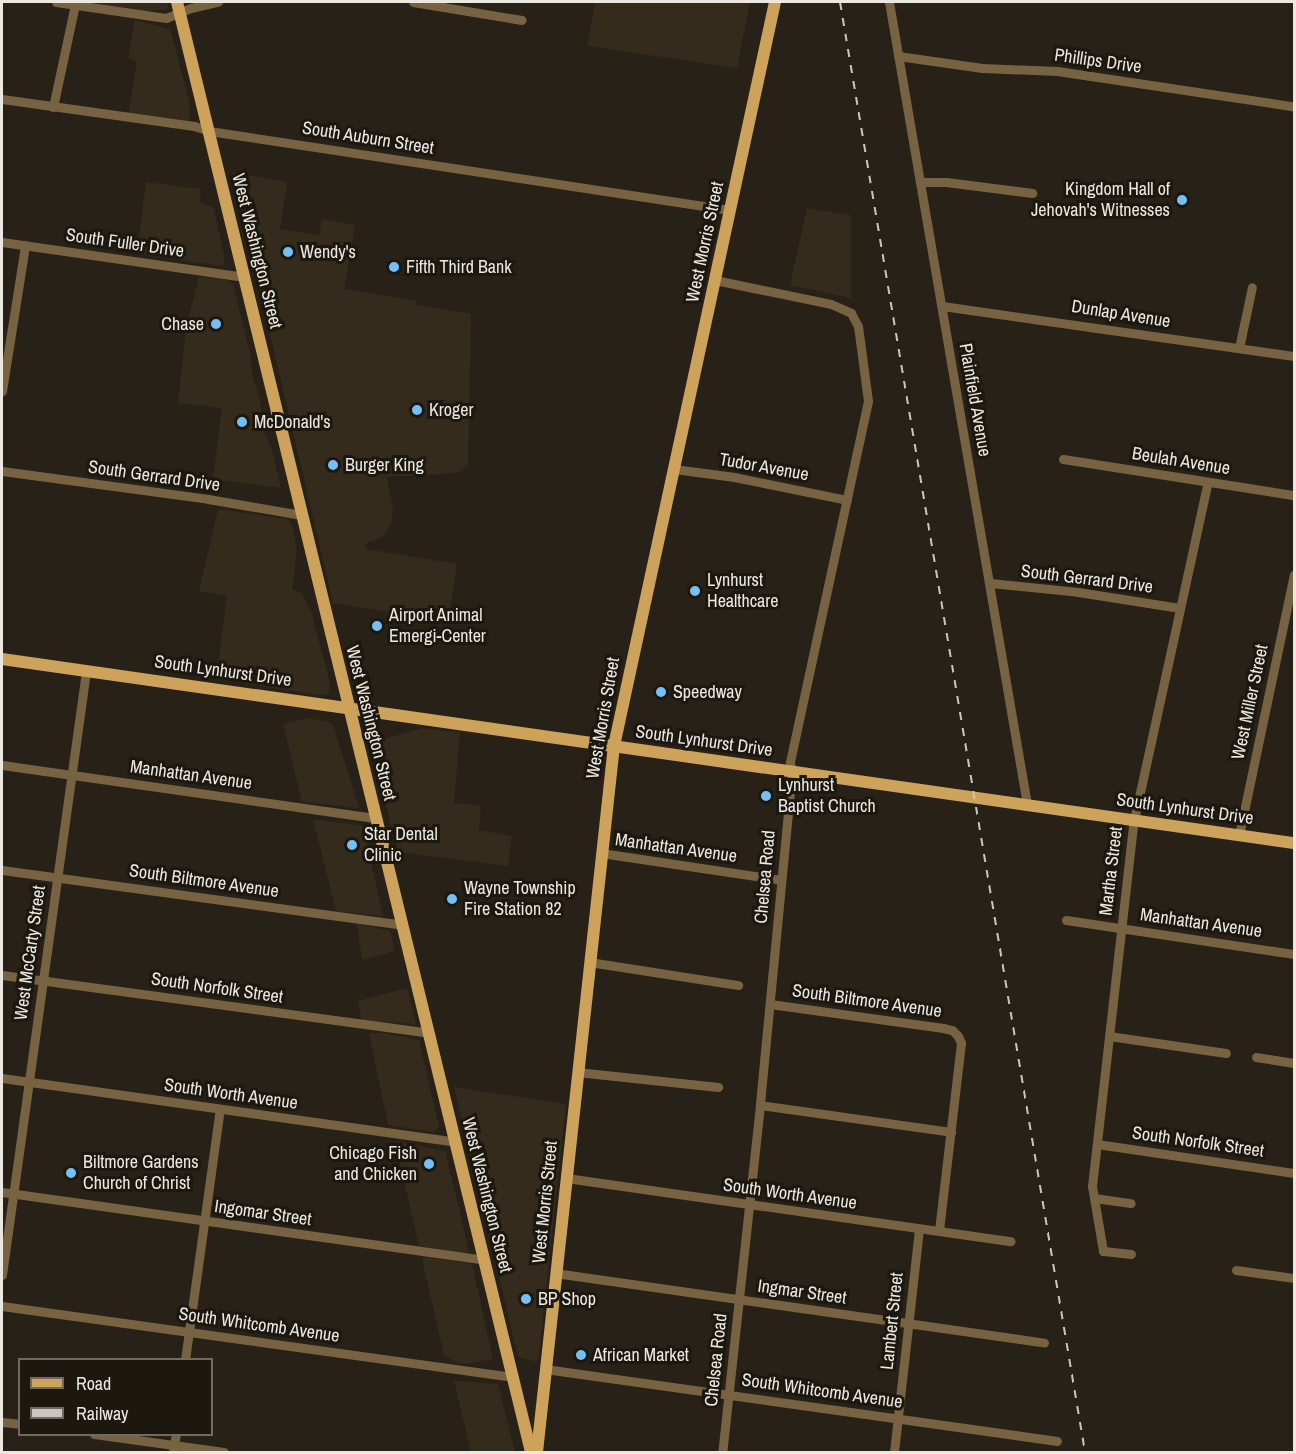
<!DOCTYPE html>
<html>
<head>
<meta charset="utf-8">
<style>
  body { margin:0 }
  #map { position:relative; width:1296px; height:1454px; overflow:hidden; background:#272118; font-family:"Archivo Narrow",sans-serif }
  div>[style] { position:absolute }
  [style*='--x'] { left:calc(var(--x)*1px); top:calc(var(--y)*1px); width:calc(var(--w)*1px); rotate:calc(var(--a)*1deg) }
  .built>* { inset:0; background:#342b1d }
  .minor>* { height:9px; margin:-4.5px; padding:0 4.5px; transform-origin:4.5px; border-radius:4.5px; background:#776241 }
  .major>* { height:12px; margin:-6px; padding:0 6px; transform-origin:6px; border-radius:6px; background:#cda25b }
  .rail>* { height:2px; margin-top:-1px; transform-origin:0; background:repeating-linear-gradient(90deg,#cac6bf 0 8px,transparent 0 16px) }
  .dots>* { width:16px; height:16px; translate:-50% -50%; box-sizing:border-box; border:3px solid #1d180f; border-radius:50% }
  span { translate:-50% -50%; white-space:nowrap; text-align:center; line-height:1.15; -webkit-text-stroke:6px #1d180f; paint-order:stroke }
  .street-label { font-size:18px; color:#ebe7e1 }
  .poi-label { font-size:18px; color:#ebe7e1 }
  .right { translate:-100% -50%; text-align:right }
  .left { translate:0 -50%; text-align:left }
  .frame { position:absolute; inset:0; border:3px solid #ebe7e1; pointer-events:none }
  .legend { position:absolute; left:18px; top:1358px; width:195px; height:78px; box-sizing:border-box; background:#1d180f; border:2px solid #6f6b63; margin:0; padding:8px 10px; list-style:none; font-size:18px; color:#ebe7e1 }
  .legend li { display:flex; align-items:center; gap:12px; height:30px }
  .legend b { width:30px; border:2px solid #6f6b63 }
</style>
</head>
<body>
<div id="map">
  <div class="built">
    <div style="clip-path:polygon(88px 2px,167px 2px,168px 8px,164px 10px,138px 11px)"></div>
    <div style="clip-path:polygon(595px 2px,750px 2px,737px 68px,587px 46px)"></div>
    <div style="clip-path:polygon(135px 20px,170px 29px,189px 100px,190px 121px,129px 113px,136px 67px,136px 61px,128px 58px)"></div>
    <div style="clip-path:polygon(232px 172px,287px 182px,280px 229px,319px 235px,322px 219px,355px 225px,344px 289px,417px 301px,416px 305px,471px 314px,468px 465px,458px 473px,387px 477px,393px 508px,391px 523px,386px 533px,379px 539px,367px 542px,366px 549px,457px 564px,448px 622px,333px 603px)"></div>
    <div style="clip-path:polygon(146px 182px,200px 189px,201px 203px,213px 207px,225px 258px,222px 266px,137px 254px)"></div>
    <div style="clip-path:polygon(807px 208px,851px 215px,851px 298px,790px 285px)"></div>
    <div style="clip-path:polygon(199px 277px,227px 280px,233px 284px,250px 353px,253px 378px,260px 399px,263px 428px,272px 450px,281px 488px,213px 479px,222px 408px,178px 403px,186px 328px)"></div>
    <div style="clip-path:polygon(218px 509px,288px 519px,293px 527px,297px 551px,292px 590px,302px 593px,311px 611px,328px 675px,330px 688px,327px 694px,318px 695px,216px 679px,227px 596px,199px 591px)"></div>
    <div style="clip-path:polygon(308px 718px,330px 722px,334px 727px,359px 808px,302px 802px,283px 724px)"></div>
    <div style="clip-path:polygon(423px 728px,460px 733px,454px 803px,481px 805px,479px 830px,512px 836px,508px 866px,398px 852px,370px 743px)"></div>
    <div style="clip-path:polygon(313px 819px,363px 826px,383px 916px,336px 911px)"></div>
    <div style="clip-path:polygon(357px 924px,390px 931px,395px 951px,362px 960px)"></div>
    <div style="clip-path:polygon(407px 988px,416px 1024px,362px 1021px,358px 1001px)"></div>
    <div style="clip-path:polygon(369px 1033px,384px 1033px,419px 1040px,439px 1127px,434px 1132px,388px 1125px)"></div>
    <div style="clip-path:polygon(454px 1087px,566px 1104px,538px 1362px,518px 1357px)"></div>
    <div style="clip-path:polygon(395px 1141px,445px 1151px,469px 1250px,465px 1254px,419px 1246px)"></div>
    <div style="clip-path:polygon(426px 1257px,472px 1264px,493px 1359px,466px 1364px,455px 1362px,444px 1355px,422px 1259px)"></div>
    <div style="clip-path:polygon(454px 1381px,498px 1384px,515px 1452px,471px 1452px)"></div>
  </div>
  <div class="minor">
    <div style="--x:56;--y:2;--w:111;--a:8.3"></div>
    <div style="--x:166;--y:18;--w:27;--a:-22"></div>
    <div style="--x:191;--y:8;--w:28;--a:-13"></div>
    <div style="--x:413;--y:2;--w:110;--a:9.4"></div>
    <div style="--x:889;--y:2;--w:814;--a:80.24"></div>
    <div style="--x:898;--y:56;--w:85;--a:8.1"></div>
    <div style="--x:982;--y:68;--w:75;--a:2.3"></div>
    <div style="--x:1057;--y:71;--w:238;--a:8.5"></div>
    <div style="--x:2;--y:99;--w:194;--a:8"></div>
    <div style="--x:194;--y:126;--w:16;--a:18"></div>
    <div style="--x:209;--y:131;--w:527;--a:8.62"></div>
    <div style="--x:53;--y:107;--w:105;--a:-77.9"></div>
    <div style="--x:920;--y:182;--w:26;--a:0"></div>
    <div style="--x:946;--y:182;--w:87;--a:7.3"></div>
    <div style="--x:2;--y:242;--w:245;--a:8.2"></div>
    <div style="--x:715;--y:280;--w:118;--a:11.7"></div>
    <div style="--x:831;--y:304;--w:22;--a:24"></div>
    <div style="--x:851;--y:313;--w:15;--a:62"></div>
    <div style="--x:858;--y:326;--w:76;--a:82.4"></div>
    <div style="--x:868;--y:401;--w:370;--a:102.2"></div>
    <div style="--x:790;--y:763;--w:8;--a:76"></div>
    <div style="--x:792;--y:771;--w:336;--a:95.5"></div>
    <div style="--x:760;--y:1105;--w:349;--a:96.2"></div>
    <div style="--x:942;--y:306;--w:356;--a:8.1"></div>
    <div style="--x:1239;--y:348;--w:62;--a:-78"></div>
    <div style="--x:2;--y:391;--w:148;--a:-81"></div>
    <div style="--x:1063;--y:459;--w:234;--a:8.9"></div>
    <div style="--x:674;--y:469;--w:61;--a:7.6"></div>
    <div style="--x:734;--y:477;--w:115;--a:11.5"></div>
    <div style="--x:2;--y:471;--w:208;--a:7.7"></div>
    <div style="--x:208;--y:499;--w:95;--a:9.7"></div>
    <div style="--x:990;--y:583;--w:88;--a:5.8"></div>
    <div style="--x:1078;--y:592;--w:103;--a:8.9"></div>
    <div style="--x:2;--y:765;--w:378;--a:8.1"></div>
    <div style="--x:1239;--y:835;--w:266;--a:-78.1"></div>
    <div style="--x:601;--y:853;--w:182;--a:8.5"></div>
    <div style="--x:2;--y:870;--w:404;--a:7.8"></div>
    <div style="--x:1066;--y:920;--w:231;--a:8.5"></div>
    <div style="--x:589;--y:962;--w:151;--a:8.8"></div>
    <div style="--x:2;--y:975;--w:431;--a:7.7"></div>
    <div style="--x:770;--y:1004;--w:175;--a:7.9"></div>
    <div style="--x:943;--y:1028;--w:9;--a:13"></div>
    <div style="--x:952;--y:1030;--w:8;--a:45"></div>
    <div style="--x:958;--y:1036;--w:8;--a:67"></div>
    <div style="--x:961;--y:1043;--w:189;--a:96.7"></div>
    <div style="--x:1109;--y:1036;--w:118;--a:8.3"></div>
    <div style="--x:1256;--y:1057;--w:38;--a:9"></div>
    <div style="--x:577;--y:1072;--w:142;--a:6.1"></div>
    <div style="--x:2;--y:1078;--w:458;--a:8"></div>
    <div style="--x:760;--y:1105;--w:193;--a:8"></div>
    <div style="--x:1097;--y:1144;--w:199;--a:8.4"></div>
    <div style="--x:566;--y:1178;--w:449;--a:8.1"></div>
    <div style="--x:2;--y:1192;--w:488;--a:8"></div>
    <div style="--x:1094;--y:1198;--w:37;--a:8"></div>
    <div style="--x:1131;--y:1254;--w:28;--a:-174"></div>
    <div style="--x:1103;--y:1251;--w:66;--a:-99.6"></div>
    <div style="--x:1092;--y:1186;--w:368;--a:-83.5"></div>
    <div style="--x:1134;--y:820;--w:346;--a:-77.7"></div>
    <div style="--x:1236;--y:1270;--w:59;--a:7.9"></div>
    <div style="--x:555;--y:1273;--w:494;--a:8.1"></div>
    <div style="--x:2;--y:1275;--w:610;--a:-82.08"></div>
    <div style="--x:2;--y:1306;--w:516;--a:7.91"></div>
    <div style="--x:185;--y:1360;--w:253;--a:-82.1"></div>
    <div style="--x:545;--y:1369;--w:517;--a:8"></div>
    <div style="--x:2;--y:1422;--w:18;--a:6"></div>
    <div style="--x:94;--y:1434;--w:131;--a:7.9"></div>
    <div style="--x:173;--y:1452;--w:18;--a:-81"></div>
    <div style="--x:894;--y:1452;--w:225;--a:-83.6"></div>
  </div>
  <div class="major">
    <div style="--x:177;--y:2;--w:1493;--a:76.28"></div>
    <div style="--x:2;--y:659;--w:1305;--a:8.11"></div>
    <div style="--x:537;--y:1452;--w:710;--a:-83.78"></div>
    <div style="--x:614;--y:746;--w:761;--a:-77.79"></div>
  </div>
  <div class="rail">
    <div style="--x:840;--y:2;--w:1471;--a:80.41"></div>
  </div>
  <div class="dots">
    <div style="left:1182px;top:200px;background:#74c0f6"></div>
    <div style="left:288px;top:252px;background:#74c0f6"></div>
    <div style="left:394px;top:267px;background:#74c0f6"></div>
    <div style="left:216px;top:324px;background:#74c0f6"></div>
    <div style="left:417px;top:410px;background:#74c0f6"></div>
    <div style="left:242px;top:422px;background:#74c0f6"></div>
    <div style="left:333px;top:465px;background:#74c0f6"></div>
    <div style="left:695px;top:591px;background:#74c0f6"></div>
    <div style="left:377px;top:626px;background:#74c0f6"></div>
    <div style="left:661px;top:692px;background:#74c0f6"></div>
    <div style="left:766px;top:796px;background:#74c0f6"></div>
    <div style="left:352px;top:845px;background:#74c0f6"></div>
    <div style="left:452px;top:899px;background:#74c0f6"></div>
    <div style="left:429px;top:1164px;background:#74c0f6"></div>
    <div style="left:71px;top:1173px;background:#74c0f6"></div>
    <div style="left:526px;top:1299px;background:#74c0f6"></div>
    <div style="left:581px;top:1355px;background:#74c0f6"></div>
  </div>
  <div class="street-label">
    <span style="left:1098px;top:61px;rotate:8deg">Phillips Drive</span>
    <span style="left:368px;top:138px;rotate:9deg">South Auburn Street</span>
    <span style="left:705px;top:242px;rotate:-78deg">West Morris Street</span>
    <span style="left:125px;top:243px;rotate:8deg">South Fuller Drive</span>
    <span style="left:257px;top:251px;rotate:76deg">West Washington Street</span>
    <span style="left:1121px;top:314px;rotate:9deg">Dunlap Avenue</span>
    <span style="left:975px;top:400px;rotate:80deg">Plainfield Avenue</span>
    <span style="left:1181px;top:461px;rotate:9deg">Beulah Avenue</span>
    <span style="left:764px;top:467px;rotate:10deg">Tudor Avenue</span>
    <span style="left:154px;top:476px;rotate:8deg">South Gerrard Drive</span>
    <span style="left:1087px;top:579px;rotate:7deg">South Gerrard Drive</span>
    <span style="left:223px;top:671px;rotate:8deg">South Lynhurst Drive</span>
    <span style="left:1250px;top:702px;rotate:-78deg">West Miller Street</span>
    <span style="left:603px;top:718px;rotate:-80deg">West Morris Street</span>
    <span style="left:371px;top:723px;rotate:76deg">West Washington Street</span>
    <span style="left:704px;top:741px;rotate:8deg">South Lynhurst Drive</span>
    <span style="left:191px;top:775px;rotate:8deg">Manhattan Avenue</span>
    <span style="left:1185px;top:809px;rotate:8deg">South Lynhurst Drive</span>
    <span style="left:676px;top:848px;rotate:8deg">Manhattan Avenue</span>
    <span style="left:1111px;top:871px;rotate:-83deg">Martha Street</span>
    <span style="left:765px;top:877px;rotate:-85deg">Chelsea Road</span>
    <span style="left:204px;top:881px;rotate:8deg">South Biltmore Avenue</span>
    <span style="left:1201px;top:923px;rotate:8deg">Manhattan Avenue</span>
    <span style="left:30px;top:953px;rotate:-82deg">West McCarty Street</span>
    <span style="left:217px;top:988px;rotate:8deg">South Norfolk Street</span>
    <span style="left:867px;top:1001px;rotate:8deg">South Biltmore Avenue</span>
    <span style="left:231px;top:1094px;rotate:8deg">South Worth Avenue</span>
    <span style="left:1198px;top:1142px;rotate:8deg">South Norfolk Street</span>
    <span style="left:790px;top:1194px;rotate:8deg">South Worth Avenue</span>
    <span style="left:487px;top:1195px;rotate:76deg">West Washington Street</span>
    <span style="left:545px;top:1202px;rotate:-84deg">West Morris Street</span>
    <span style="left:263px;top:1213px;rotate:8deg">Ingomar Street</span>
    <span style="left:802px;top:1292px;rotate:8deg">Ingmar Street</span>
    <span style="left:892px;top:1321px;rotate:-84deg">Lambert Street</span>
    <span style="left:259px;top:1325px;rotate:8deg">South Whitcomb Avenue</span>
    <span style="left:716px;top:1360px;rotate:-84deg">Chelsea Road</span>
    <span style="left:822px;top:1391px;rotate:8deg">South Whitcomb Avenue</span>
  </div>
  <div class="poi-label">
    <span class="right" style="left:1170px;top:200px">Kingdom Hall of<br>Jehovah's Witnesses</span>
    <span class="left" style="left:300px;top:252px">Wendy's</span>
    <span class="left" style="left:406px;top:267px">Fifth Third Bank</span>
    <span class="right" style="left:204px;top:324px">Chase</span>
    <span class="left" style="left:429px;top:410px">Kroger</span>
    <span class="left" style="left:254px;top:422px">McDonald's</span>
    <span class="left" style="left:345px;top:465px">Burger King</span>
    <span class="left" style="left:707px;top:591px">Lynhurst<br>Healthcare</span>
    <span class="left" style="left:389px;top:626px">Airport Animal<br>Emergi-Center</span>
    <span class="left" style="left:673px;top:692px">Speedway</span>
    <span class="left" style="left:778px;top:796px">Lynhurst<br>Baptist Church</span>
    <span class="left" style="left:364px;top:845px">Star Dental<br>Clinic</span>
    <span class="left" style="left:464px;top:899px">Wayne Township<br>Fire Station 82</span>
    <span class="right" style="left:417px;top:1164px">Chicago Fish<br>and Chicken</span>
    <span class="left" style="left:83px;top:1173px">Biltmore Gardens<br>Church of Christ</span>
    <span class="left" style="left:538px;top:1299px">BP Shop</span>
    <span class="left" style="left:593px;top:1355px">African Market</span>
  </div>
  <div class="frame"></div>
  <ul class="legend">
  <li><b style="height:8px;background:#cda25b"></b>Road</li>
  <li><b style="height:8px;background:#cac6bf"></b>Railway</li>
  </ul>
</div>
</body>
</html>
